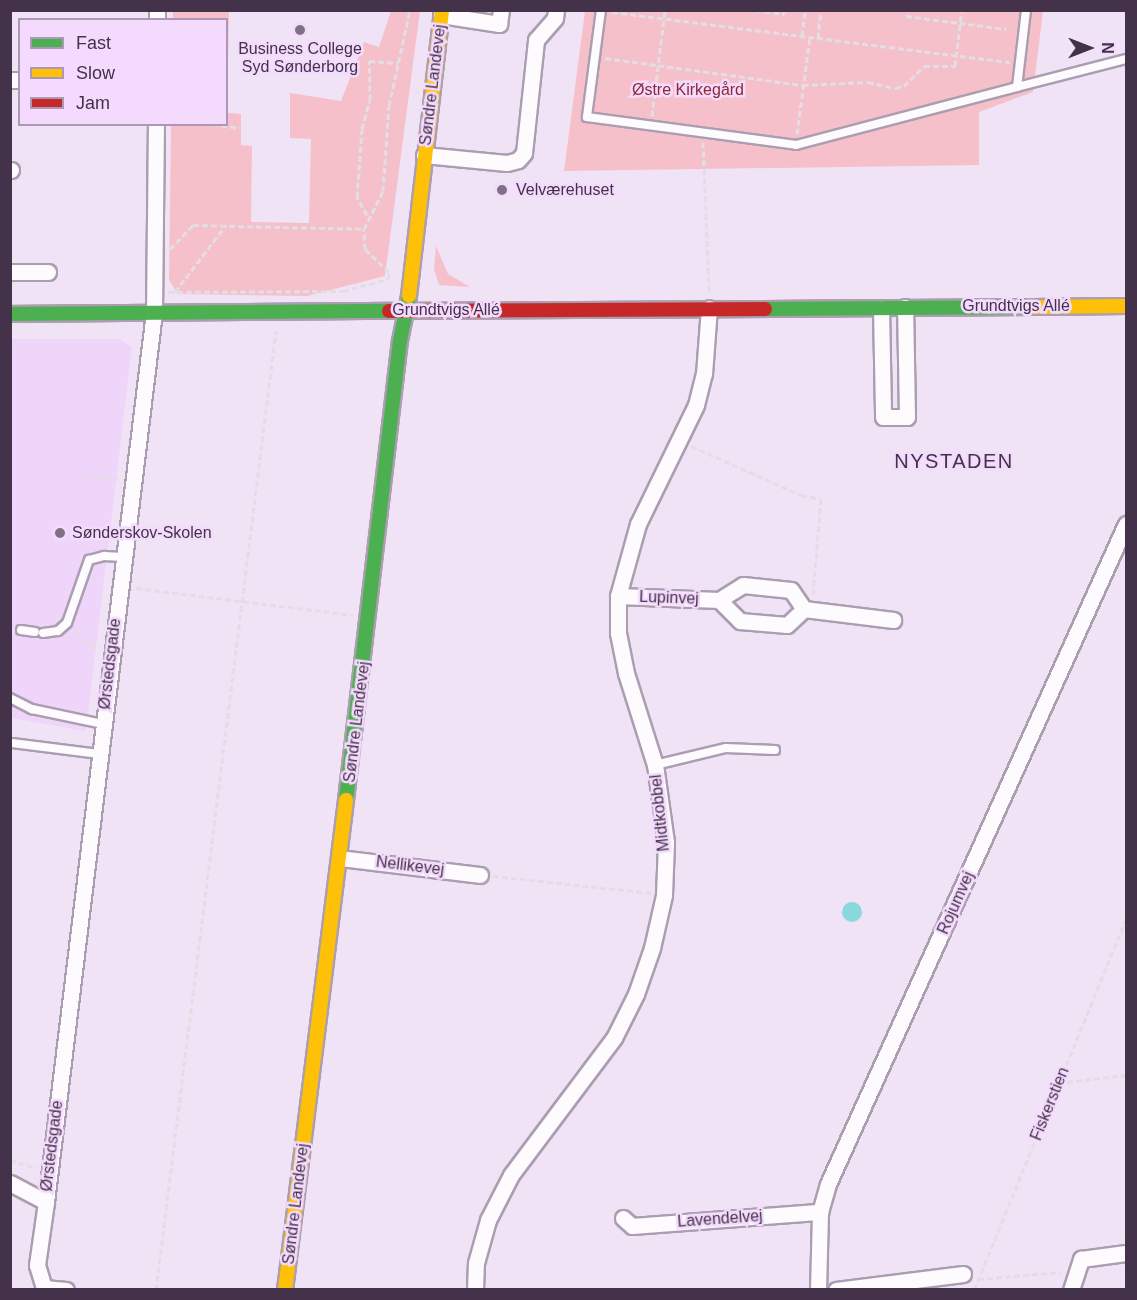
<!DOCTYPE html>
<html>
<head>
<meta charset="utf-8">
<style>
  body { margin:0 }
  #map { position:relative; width:1137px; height:1300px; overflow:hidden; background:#f0e3f6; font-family:Helvetica,sans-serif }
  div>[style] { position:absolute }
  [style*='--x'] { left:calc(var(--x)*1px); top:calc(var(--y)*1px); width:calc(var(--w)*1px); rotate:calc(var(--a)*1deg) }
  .built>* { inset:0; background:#efd5fa }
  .green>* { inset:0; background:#f6c0cb }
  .water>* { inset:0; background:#88d8de }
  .round { border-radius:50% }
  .path>* { height:3px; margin-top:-1.5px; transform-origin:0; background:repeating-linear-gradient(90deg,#e2dee4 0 6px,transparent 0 9px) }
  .roads { filter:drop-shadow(2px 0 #ab9eb0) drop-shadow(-2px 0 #ab9eb0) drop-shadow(0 2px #ab9eb0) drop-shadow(0 -2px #ab9eb0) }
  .lane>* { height:8px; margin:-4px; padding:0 4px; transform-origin:4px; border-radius:4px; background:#fdfbfe }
  .street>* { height:15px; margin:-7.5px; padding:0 7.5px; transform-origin:7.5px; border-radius:7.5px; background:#fdfbfe }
  .fast>* { height:14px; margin:-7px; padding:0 7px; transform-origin:7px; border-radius:7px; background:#4caf50 }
  .slow>* { height:14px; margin:-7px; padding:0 7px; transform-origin:7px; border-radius:7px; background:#ffc107 }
  .jam>* { height:14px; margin:-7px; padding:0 7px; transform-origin:7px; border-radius:7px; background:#c62828 }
  .dots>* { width:16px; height:16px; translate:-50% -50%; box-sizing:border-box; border:3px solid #f4dbfe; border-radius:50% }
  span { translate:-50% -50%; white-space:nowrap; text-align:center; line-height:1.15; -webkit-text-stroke:5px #f4dbfe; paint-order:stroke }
  .poi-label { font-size:16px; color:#433249 }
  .left { translate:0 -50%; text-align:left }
  .street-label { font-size:16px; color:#433249 }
  .park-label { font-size:16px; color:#8e2837 }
  .quarter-label { font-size:20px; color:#433249; letter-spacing:1.5px }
  .frame { position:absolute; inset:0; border:12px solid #433249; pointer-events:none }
  .legend { position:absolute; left:18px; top:18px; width:210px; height:108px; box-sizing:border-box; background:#f4dbfe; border:2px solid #ad97b6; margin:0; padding:8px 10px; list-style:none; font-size:18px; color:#433249 }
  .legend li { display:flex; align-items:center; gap:12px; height:30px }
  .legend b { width:30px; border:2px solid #ad97b6 }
  .north { position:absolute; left:1059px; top:18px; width:60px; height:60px; -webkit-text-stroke:4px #f4dbfe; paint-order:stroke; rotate:90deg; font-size:16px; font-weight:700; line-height:24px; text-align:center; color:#433249 }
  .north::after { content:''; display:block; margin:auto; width:21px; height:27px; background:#433249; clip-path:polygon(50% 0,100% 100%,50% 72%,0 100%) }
</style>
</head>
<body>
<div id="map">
  <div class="built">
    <div style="clip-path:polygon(10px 339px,120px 339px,132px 347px,86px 731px,11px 718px)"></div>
  </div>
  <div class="green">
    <div style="clip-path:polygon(173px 11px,229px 11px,227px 113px,241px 114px,241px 145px,252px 146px,251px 222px,309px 223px,311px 139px,290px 138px,290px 93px,341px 101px,364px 42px,379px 47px,391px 11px,420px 11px,385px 276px,307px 296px,178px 294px,169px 280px,171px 125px,226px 124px,226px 20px,173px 19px)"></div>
    <div style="clip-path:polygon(585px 11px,1043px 11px,1033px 92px,979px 112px,979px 165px,564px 171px)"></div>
    <div style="clip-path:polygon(436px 246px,448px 274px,470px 287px,439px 285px,434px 269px)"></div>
  </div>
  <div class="water">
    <div class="round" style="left:842px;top:902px;width:20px;height:20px"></div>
  </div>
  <div class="path">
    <div style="--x:755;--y:10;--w:29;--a:8"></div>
    <div style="--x:784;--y:14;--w:4;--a:-90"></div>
    <div style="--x:612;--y:12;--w:401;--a:7.2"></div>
    <div style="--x:906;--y:16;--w:101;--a:7.4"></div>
    <div style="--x:802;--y:36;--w:26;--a:-83"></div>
    <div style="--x:818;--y:38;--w:28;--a:-84"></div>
    <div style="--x:605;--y:58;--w:200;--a:7.8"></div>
    <div style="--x:803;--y:85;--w:65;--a:-2.6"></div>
    <div style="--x:868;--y:82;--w:28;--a:13"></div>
    <div style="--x:895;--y:88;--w:9;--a:-13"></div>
    <div style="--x:904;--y:86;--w:28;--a:-45"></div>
    <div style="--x:924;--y:66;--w:31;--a:0"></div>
    <div style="--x:955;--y:66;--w:56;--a:-82.9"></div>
    <div style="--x:652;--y:116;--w:107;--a:-83"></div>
    <div style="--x:212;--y:124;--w:28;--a:8"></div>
    <div style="--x:797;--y:134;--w:98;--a:-82.4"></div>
    <div style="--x:703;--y:142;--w:149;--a:87.7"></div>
    <div style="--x:367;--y:215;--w:21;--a:-119"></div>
    <div style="--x:357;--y:197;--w:68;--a:-85.8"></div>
    <div style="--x:362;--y:129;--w:30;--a:-75"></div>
    <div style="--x:370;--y:100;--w:39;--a:-91"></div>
    <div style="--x:369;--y:61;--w:29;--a:4"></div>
    <div style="--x:170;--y:249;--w:33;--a:-46"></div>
    <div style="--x:193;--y:225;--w:170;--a:1.3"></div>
    <div style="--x:168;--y:292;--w:175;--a:-0.3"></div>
    <div style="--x:343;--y:291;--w:47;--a:-14.9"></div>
    <div style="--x:388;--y:279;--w:7;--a:-82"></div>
    <div style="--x:389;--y:272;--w:33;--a:-136"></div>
    <div style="--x:365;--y:249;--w:20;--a:-93"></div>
    <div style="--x:364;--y:229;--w:42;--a:-63.4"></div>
    <div style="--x:383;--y:191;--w:85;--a:-86"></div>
    <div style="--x:389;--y:106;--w:98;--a:-77.7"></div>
    <div style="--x:175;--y:292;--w:84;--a:-52.7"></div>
    <div style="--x:691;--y:446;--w:120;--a:24"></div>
    <div style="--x:801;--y:495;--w:20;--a:11"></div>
    <div style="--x:821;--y:499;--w:95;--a:94.8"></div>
    <div style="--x:87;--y:475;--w:31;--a:7"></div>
    <div style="--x:136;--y:588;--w:219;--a:7.1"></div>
    <div style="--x:75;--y:630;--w:22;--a:47"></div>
    <div style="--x:90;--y:646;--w:10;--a:11"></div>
    <div style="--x:493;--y:876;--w:159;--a:6.1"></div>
    <div style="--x:1058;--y:1083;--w:68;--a:-6.7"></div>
    <div style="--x:10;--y:1160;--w:28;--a:17"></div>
    <div style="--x:978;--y:1279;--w:83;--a:-4.8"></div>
    <div style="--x:156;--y:1290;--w:967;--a:-82.87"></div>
    <div style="--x:974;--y:1290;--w:401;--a:-67.7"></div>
  </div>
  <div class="roads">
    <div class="lane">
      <div style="--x:601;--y:10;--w:108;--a:97.5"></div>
      <div style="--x:587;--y:117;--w:211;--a:7.6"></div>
      <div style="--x:796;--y:145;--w:228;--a:-14.7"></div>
      <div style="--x:1017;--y:87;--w:78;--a:-83.3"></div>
      <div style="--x:1017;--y:87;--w:113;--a:-14.4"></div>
      <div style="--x:21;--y:630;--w:14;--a:8"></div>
      <div style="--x:43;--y:633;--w:15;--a:-8"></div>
      <div style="--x:58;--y:631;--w:12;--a:-42"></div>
      <div style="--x:67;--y:623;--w:67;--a:-70.8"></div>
      <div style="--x:89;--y:560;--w:16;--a:-15"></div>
      <div style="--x:104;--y:556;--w:19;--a:3"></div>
      <div style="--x:10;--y:698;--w:25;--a:27"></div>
      <div style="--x:32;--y:709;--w:73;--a:11.9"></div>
      <div style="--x:12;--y:743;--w:88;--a:7.2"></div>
      <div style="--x:655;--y:765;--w:73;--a:-13.5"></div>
      <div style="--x:726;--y:748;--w:49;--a:2.3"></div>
    </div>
    <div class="street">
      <div style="--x:441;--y:15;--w:59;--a:8.8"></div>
      <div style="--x:499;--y:24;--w:14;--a:-82"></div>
      <div style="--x:157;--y:20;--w:10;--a:-90"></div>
      <div style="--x:10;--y:80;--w:10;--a:0"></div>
      <div style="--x:424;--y:155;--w:83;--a:5.5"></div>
      <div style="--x:507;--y:163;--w:11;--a:-15"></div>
      <div style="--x:518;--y:160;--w:9;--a:-49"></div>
      <div style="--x:524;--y:153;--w:114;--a:-83.9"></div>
      <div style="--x:536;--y:40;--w:29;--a:-49"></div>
      <div style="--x:555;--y:18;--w:8;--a:-83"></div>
      <div style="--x:10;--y:170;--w:1;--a:0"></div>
      <div style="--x:10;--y:272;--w:38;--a:0"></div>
      <div style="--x:881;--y:308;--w:109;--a:88.9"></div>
      <div style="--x:883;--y:417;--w:24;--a:0"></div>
      <div style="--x:907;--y:417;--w:110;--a:-91"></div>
      <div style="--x:618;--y:596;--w:101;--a:2.3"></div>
      <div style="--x:719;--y:600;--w:28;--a:-32"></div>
      <div style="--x:743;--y:585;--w:48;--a:5.9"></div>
      <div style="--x:791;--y:590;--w:23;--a:56"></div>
      <div style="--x:804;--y:609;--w:90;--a:7"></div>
      <div style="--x:719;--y:600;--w:30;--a:45"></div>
      <div style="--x:740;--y:621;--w:47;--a:4.9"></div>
      <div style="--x:787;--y:625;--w:23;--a:-43"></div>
      <div style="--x:340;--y:858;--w:141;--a:6.9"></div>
      <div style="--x:10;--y:1183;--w:41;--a:27.8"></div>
      <div style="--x:46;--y:1202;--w:64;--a:98.1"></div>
      <div style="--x:37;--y:1265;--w:24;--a:73"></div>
      <div style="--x:44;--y:1288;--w:22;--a:5"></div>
      <div style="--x:46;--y:1202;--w:897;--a:-83.08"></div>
      <div style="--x:154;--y:312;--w:188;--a:-89.4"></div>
      <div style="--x:623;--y:1218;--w:12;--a:42"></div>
      <div style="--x:632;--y:1226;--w:189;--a:-4.3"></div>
      <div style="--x:475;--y:1290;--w:27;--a:-88"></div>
      <div style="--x:476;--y:1263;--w:45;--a:-74.4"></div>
      <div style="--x:488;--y:1220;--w:51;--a:-62.9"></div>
      <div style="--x:511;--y:1175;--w:171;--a:-53.1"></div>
      <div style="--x:614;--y:1038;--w:49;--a:-63.4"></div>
      <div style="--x:636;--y:994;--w:49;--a:-70.8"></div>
      <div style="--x:652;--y:948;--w:54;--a:-77.2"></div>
      <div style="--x:664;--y:895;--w:53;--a:-87.8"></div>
      <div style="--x:666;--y:842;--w:78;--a:-98.1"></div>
      <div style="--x:655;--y:765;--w:96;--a:-107.5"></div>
      <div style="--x:626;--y:673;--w:41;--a:-101.3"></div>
      <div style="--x:618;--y:633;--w:37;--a:-90"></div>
      <div style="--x:618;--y:596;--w:75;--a:-74.5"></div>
      <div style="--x:638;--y:524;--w:132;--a:-64"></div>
      <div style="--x:696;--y:405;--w:32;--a:-76"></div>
      <div style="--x:704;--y:374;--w:66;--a:-85.7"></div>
      <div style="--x:818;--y:1290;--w:78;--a:-88.5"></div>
      <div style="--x:820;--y:1212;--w:29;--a:-74"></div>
      <div style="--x:828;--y:1184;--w:724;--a:-65.7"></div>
      <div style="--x:836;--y:1290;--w:128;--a:-7.2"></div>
      <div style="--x:1071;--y:1290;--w:33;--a:-72"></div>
      <div style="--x:1081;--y:1259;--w:45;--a:-7.6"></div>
    </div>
    <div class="fast">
      <div style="--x:765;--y:309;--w:269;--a:-0.4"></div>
      <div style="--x:10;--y:314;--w:379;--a:-0.5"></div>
      <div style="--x:346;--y:800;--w:462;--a:-83.3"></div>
      <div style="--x:400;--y:341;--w:46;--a:-78.7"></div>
    </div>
    <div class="slow">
      <div style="--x:409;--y:296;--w:288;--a:-83.4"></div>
      <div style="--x:1034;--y:307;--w:92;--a:-0.6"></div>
      <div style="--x:285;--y:1290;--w:494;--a:-82.9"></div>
    </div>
    <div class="jam">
      <div style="--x:389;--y:311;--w:376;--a:-0.3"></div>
    </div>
  </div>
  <div class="dots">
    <div style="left:300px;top:30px;background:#807086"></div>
    <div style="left:502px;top:190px;background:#807086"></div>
    <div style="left:60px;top:533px;background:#807086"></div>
  </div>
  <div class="poi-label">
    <span style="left:300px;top:58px">Business College<br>Syd Sønderborg</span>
    <span class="left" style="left:516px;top:190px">Velværehuset</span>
    <span class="left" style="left:72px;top:533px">Sønderskov-Skolen</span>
  </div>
  <div class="street-label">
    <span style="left:433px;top:85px;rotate:-83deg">Søndre Landevej</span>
    <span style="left:1016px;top:306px">Grundtvigs Allé</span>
    <span style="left:446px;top:310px">Grundtvigs Allé</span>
    <span style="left:669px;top:598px;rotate:2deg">Lupinvej</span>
    <span style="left:110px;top:664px;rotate:-83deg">Ørstedsgade</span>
    <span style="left:357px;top:722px;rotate:-83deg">Søndre Landevej</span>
    <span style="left:660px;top:813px;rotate:-96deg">Midtkobbel</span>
    <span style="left:410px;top:866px;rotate:7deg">Nellikevej</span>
    <span style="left:956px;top:903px;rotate:-66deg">Rojumvej</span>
    <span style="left:1050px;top:1104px;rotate:-68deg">Fiskerstien</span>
    <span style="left:52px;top:1146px;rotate:-83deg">Ørstedsgade</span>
    <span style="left:296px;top:1204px;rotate:-83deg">Søndre Landevej</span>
    <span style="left:720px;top:1219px;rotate:-4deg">Lavendelvej</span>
  </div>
  <div class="park-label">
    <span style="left:688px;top:90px">Østre Kirkegård</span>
  </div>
  <div class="quarter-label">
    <span style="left:954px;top:461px">NYSTADEN</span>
  </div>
  <div class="frame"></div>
  <ul class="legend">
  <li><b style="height:8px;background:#4caf50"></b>Fast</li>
  <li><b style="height:8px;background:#ffc107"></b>Slow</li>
  <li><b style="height:8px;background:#c62828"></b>Jam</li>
  </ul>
  <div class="north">N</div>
</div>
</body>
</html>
